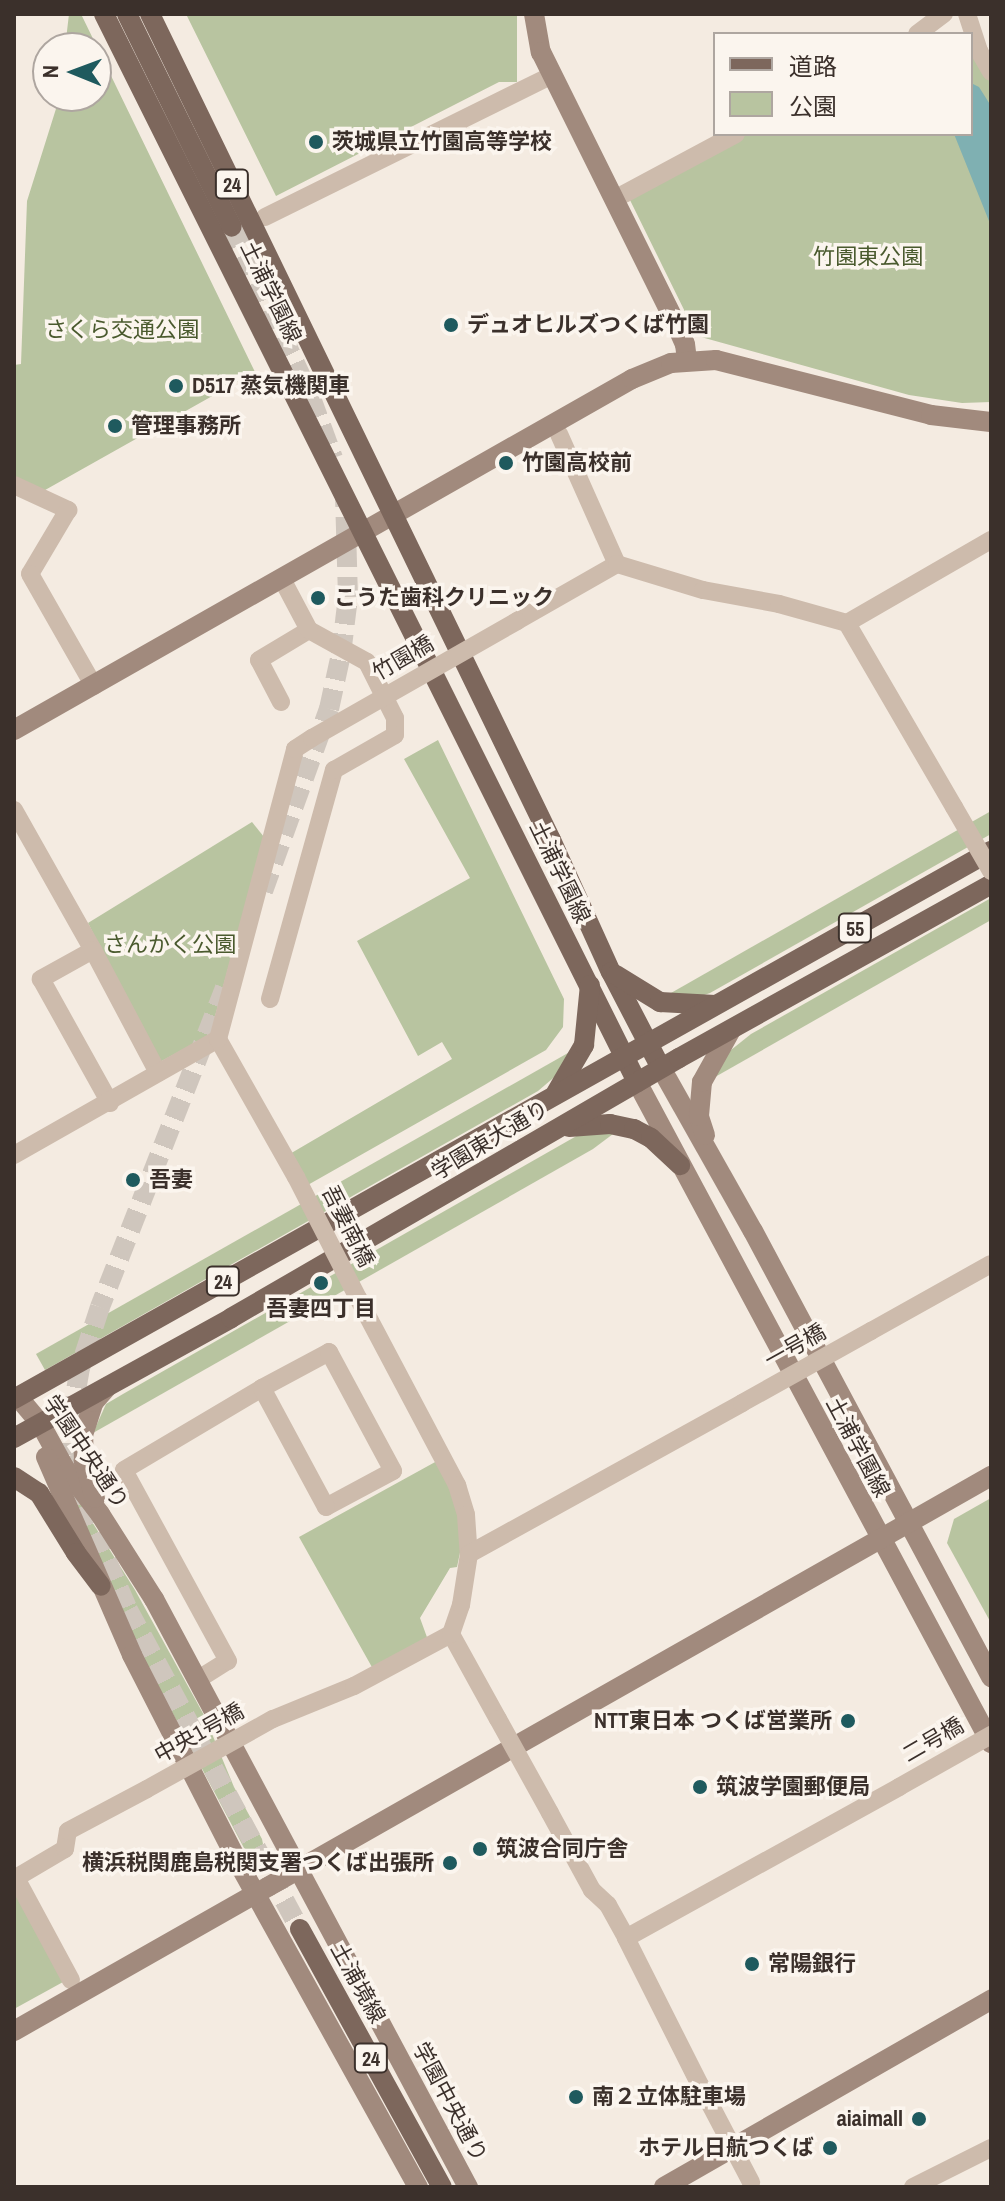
<!DOCTYPE html>
<html>
<head>
<meta charset="utf-8">
<style>
  body { margin:0 }
  #map { position:relative; width:1005px; height:2201px; overflow:hidden; background:#f4ebe1; font-family:"Archivo Narrow","Noto Sans JP",sans-serif }
  div>[style] { position:absolute }
  [style*='--x'] { left:calc(var(--x)*1px); top:calc(var(--y)*1px); width:calc(var(--w)*1px); rotate:calc(var(--a)*1deg) }
  .green>* { inset:0; background:#b8c4a0 }
  .water>* { inset:0; background:#7fb0b2 }
  .primary-tunnel>* { height:20px; margin-top:-10px; transform-origin:0; background:repeating-linear-gradient(90deg,#cfc6bd 0 20px,transparent 0 30px) }
  .street>* { height:18px; margin:-9px; padding:0 9px; transform-origin:9px; border-radius:9px; background:#cdbbac }
  .secondary>* { height:20px; margin:-10px; padding:0 10px; transform-origin:10px; border-radius:10px; background:#a18a7d }
  .primary>* { height:20px; margin:-10px; padding:0 10px; transform-origin:10px; border-radius:10px; background:#7d675c }
  .street-bridge>* { height:18px; margin:-9px; padding:0 9px; transform-origin:9px; border-radius:9px; background:#cdbbac }
  .dots>* { width:22px; height:22px; translate:-50% -50%; box-sizing:border-box; border:4px solid #fbf5ee; border-radius:50% }
  span { translate:-50% -50%; white-space:nowrap; text-align:center; line-height:1.15; -webkit-text-stroke:7px #fbf5ee; paint-order:stroke }
  .shield-label span { padding:2px 6px; background:#fbf5ee; border:2px solid; border-radius:6px; -webkit-text-stroke-width:0 }
  .shield-label { font-size:20px; color:#3b302b; font-weight:700 }
  .poi-label { font-size:22px; color:#3b302b; font-weight:700 }
  .left { translate:0 -50%; text-align:left }
  .right { translate:-100% -50%; text-align:right }
  .park-label { font-size:22px; color:#4a5a2e }
  .street-label { font-size:22px; color:#3b302b }
  .frame { position:absolute; inset:0; border:16px solid #3b302b; pointer-events:none }
  .legend { position:absolute; left:713px; top:32px; width:260px; height:104px; box-sizing:border-box; background:#fbf5ee; border:2px solid #aea6a0; margin:0; padding:10px 14px; list-style:none; font-size:24px; color:#3b302b }
  .legend li { display:flex; align-items:center; gap:16px; height:40px }
  .legend b { width:40px; border:2px solid #aea6a0 }
  .north { position:absolute; left:32px; top:32px; width:80px; height:80px; box-sizing:border-box; background:#fbf5ee; border:2px solid #aea6a0; border-radius:50%; rotate:271deg; font-size:22px; font-weight:700; line-height:32px; text-align:center; color:#3b302b }
  .north::after { content:''; display:block; margin:auto; width:28px; height:36px; background:#1f5a5e; clip-path:polygon(50% 0,100% 100%,50% 72%,0 100%) }
</style>
</head>
<body>
<div id="map">
  <div class="green">
    <div style="clip-path:polygon(69px 14px,81px 14px,255px 372px,38px 494px,14px 479px,14px 365px,21px 364px,27px 201px,60px 96px,96px 96px,96px 48px,65px 48px)"></div>
    <div style="clip-path:polygon(186px 14px,517px 14px,517px 82px,499px 82px,276px 196px)"></div>
    <div style="clip-path:polygon(971px 44px,991px 78px,991px 402px,962px 403px,909px 395px,701px 337px,693px 328px,628px 196px,742px 134px,971px 134px)"></div>
    <div style="clip-path:polygon(438px 740px,564px 999px,563px 1027px,546px 1050px,306px 1186px,288px 1155px,452px 1059px,442px 1042px,418px 1056px,357px 941px,470px 878px,404px 759px)"></div>
    <div style="clip-path:polygon(991px 811px,991px 834px,710px 993px,701px 996px,671px 993px)"></div>
    <div style="clip-path:polygon(252px 822px,264px 837px,210px 1035px,158px 1063px,88px 923px)"></div>
    <div style="clip-path:polygon(991px 898px,991px 920px,715px 1077px,726px 1054px,751px 1034px)"></div>
    <div style="clip-path:polygon(575px 1049px,565px 1068px,538px 1091px,45px 1370px,36px 1354px)"></div>
    <div style="clip-path:polygon(617px 1131px,593px 1149px,93px 1433px,106px 1404px,123px 1394px,580px 1134px)"></div>
    <div style="clip-path:polygon(437px 1461px,452px 1492px,463px 1538px,457px 1567px,450px 1568px,420px 1618px,428px 1640px,373px 1669px,299px 1537px)"></div>
    <div style="clip-path:polygon(73px 1498px,77px 1498px,135px 1590px,205px 1717px,234px 1787px,262px 1839px,264px 1849px,254px 1855px,244px 1848px,136px 1644px)"></div>
    <div style="clip-path:polygon(991px 1498px,991px 1623px,947px 1543px,954px 1519px)"></div>
    <div style="clip-path:polygon(14px 1888px,63px 1982px,14px 2009px)"></div>
  </div>
  <div class="water">
    <div style="clip-path:polygon(971px 83px,979px 87px,991px 106px,991px 226px,954px 134px,971px 134px)"></div>
  </div>
  <div class="primary-tunnel">
    <div style="--x:232;--y:227;--w:188;--a:65.2"></div>
    <div style="--x:311;--y:398;--w:64;--a:69.9"></div>
    <div style="--x:263;--y:891;--w:194;--a:-70.1"></div>
    <div style="--x:329;--y:709;--w:56;--a:-77.7"></div>
    <div style="--x:341;--y:654;--w:57;--a:-83"></div>
    <div style="--x:348;--y:597;--w:101;--a:-91.7"></div>
    <div style="--x:225;--y:988;--w:343;--a:111.4"></div>
    <div style="--x:100;--y:1307;--w:64;--a:108.2"></div>
    <div style="--x:80;--y:1368;--w:46;--a:100.1"></div>
    <div style="--x:72;--y:1413;--w:42;--a:90"></div>
    <div style="--x:72;--y:1455;--w:52;--a:77.8"></div>
    <div style="--x:83;--y:1506;--w:113;--a:66.6"></div>
    <div style="--x:128;--y:1610;--w:362;--a:61.7"></div>
  </div>
  <div class="street">
    <div style="--x:967;--y:14;--w:39;--a:72"></div>
    <div style="--x:979;--y:51;--w:24;--a:60"></div>
    <div style="--x:917;--y:34;--w:34;--a:-37"></div>
    <div style="--x:624;--y:194;--w:127;--a:-28.2"></div>
    <div style="--x:265;--y:217;--w:320;--a:-26.3"></div>
    <div style="--x:559;--y:434;--w:142;--a:66"></div>
    <div style="--x:14;--y:485;--w:60;--a:24.8"></div>
    <div style="--x:68;--y:510;--w:74;--a:120.7"></div>
    <div style="--x:30;--y:574;--w:129;--a:60.3"></div>
    <div style="--x:517;--y:621;--w:115;--a:-29.7"></div>
    <div style="--x:617;--y:564;--w:90;--a:16.8"></div>
    <div style="--x:703;--y:590;--w:77;--a:10.4"></div>
    <div style="--x:779;--y:604;--w:71;--a:15.6"></div>
    <div style="--x:281;--y:702;--w:47;--a:-117.6"></div>
    <div style="--x:259;--y:660;--w:58;--a:-31"></div>
    <div style="--x:954;--y:807;--w:213;--a:-120.2"></div>
    <div style="--x:847;--y:623;--w:166;--a:-30"></div>
    <div style="--x:14;--y:810;--w:161;--a:60.6"></div>
    <div style="--x:93;--y:950;--w:60;--a:150.9"></div>
    <div style="--x:41;--y:979;--w:142;--a:60.9"></div>
    <div style="--x:93;--y:950;--w:139;--a:62.1"></div>
    <div style="--x:270;--y:999;--w:238;--a:-74.4"></div>
    <div style="--x:334;--y:770;--w:70;--a:-29.8"></div>
    <div style="--x:395;--y:735;--w:17;--a:-90"></div>
    <div style="--x:395;--y:718;--w:63;--a:-116.6"></div>
    <div style="--x:367;--y:662;--w:66;--a:-151.1"></div>
    <div style="--x:309;--y:630;--w:58;--a:-117.9"></div>
    <div style="--x:14;--y:1155;--w:235;--a:-29.6"></div>
    <div style="--x:296;--y:1177;--w:159;--a:-119.5"></div>
    <div style="--x:218;--y:1039;--w:300;--a:-75.1"></div>
    <div style="--x:295;--y:749;--w:20;--a:-33"></div>
    <div style="--x:358;--y:1298;--w:212;--a:62.1"></div>
    <div style="--x:457;--y:1485;--w:31;--a:73"></div>
    <div style="--x:466;--y:1515;--w:39;--a:86"></div>
    <div style="--x:871;--y:1331;--w:137;--a:-29.2"></div>
    <div style="--x:451;--y:1634;--w:97;--a:61.1"></div>
    <div style="--x:197;--y:1680;--w:36;--a:-32"></div>
    <div style="--x:228;--y:1661;--w:217;--a:-118.6"></div>
    <div style="--x:124;--y:1470;--w:161;--a:-30.7"></div>
    <div style="--x:262;--y:1388;--w:76;--a:-28.2"></div>
    <div style="--x:329;--y:1352;--w:135;--a:61.7"></div>
    <div style="--x:393;--y:1471;--w:76;--a:151.8"></div>
    <div style="--x:326;--y:1507;--w:135;--a:-118.3"></div>
    <div style="--x:273;--y:1719;--w:87;--a:-22.2"></div>
    <div style="--x:354;--y:1686;--w:110;--a:-28.2"></div>
    <div style="--x:451;--y:1634;--w:31;--a:-71"></div>
    <div style="--x:461;--y:1605;--w:52;--a:-81.1"></div>
    <div style="--x:469;--y:1554;--w:312;--a:-28.9"></div>
    <div style="--x:550;--y:1813;--w:88;--a:61.4"></div>
    <div style="--x:592;--y:1890;--w:22;--a:43"></div>
    <div style="--x:608;--y:1905;--w:38;--a:61"></div>
    <div style="--x:626;--y:1938;--w:165;--a:63.3"></div>
    <div style="--x:16;--y:1878;--w:116;--a:61.7"></div>
    <div style="--x:14;--y:1879;--w:59;--a:-30.5"></div>
    <div style="--x:65;--y:1849;--w:18;--a:-81"></div>
    <div style="--x:68;--y:1831;--w:89;--a:-28"></div>
    <div style="--x:626;--y:1938;--w:312;--a:-28.9"></div>
    <div style="--x:913;--y:2187;--w:87;--a:-26.6"></div>
  </div>
  <div class="secondary">
    <div style="--x:534;--y:14;--w:39;--a:80"></div>
    <div style="--x:541;--y:52;--w:301;--a:63.6"></div>
    <div style="--x:675;--y:322;--w:24;--a:66"></div>
    <div style="--x:685;--y:344;--w:16;--a:83"></div>
    <div style="--x:14;--y:730;--w:711;--a:-29.59"></div>
    <div style="--x:632;--y:379;--w:42;--a:-22.3"></div>
    <div style="--x:671;--y:363;--w:45;--a:-3.8"></div>
    <div style="--x:716;--y:360;--w:222;--a:14.3"></div>
    <div style="--x:931;--y:415;--w:60;--a:6.7"></div>
    <div style="--x:661;--y:1068;--w:187;--a:60.6"></div>
    <div style="--x:753;--y:1231;--w:506;--a:61.91"></div>
    <div style="--x:637;--y:1082;--w:750;--a:61.83"></div>
    <div style="--x:705;--y:1135;--w:20;--a:-108"></div>
    <div style="--x:699;--y:1116;--w:34;--a:-85"></div>
    <div style="--x:702;--y:1082;--w:60;--a:-60.9"></div>
    <div style="--x:18;--y:1397;--w:34;--a:50"></div>
    <div style="--x:40;--y:1423;--w:50;--a:61.4"></div>
    <div style="--x:64;--y:1467;--w:59;--a:52.5"></div>
    <div style="--x:100;--y:1514;--w:101;--a:57.6"></div>
    <div style="--x:154;--y:1599;--w:667;--a:61.9"></div>
    <div style="--x:46;--y:1457;--w:216;--a:66.5"></div>
    <div style="--x:132;--y:1655;--w:237;--a:62.9"></div>
    <div style="--x:240;--y:1866;--w:367;--a:61"></div>
    <div style="--x:95;--y:1498;--w:39;--a:-107"></div>
    <div style="--x:84;--y:1461;--w:26;--a:-92"></div>
    <div style="--x:83;--y:1435;--w:35;--a:-72"></div>
    <div style="--x:94;--y:1402;--w:20;--a:-49"></div>
    <div style="--x:14;--y:2031;--w:1124;--a:-29.6"></div>
    <div style="--x:664;--y:2187;--w:377;--a:-29.8"></div>
  </div>
  <div class="primary">
    <div style="--x:104;--y:14;--w:1194;--a:63.48"></div>
    <div style="--x:127;--y:14;--w:237;--a:63.8"></div>
    <div style="--x:150;--y:14;--w:918;--a:64.1"></div>
    <div style="--x:551;--y:840;--w:145;--a:65.6"></div>
    <div style="--x:611;--y:972;--w:108;--a:62.5"></div>
    <div style="--x:616;--y:975;--w:52;--a:31.5"></div>
    <div style="--x:660;--y:1002;--w:55;--a:3.1"></div>
    <div style="--x:556;--y:1093;--w:56;--a:-59.7"></div>
    <div style="--x:584;--y:1045;--w:60;--a:-84.3"></div>
    <div style="--x:569;--y:1127;--w:41;--a:-4.2"></div>
    <div style="--x:610;--y:1124;--w:25;--a:12"></div>
    <div style="--x:634;--y:1129;--w:19;--a:28"></div>
    <div style="--x:651;--y:1138;--w:40;--a:43"></div>
    <div style="--x:14;--y:1399;--w:1120;--a:-29.29"></div>
    <div style="--x:14;--y:1438;--w:248;--a:-28.9"></div>
    <div style="--x:231;--y:1318;--w:518;--a:-30.13"></div>
    <div style="--x:679;--y:1058;--w:357;--a:-29.1"></div>
    <div style="--x:14;--y:1477;--w:30;--a:33"></div>
    <div style="--x:39;--y:1493;--w:70;--a:58.3"></div>
    <div style="--x:76;--y:1553;--w:41;--a:52.9"></div>
    <div style="--x:300;--y:1929;--w:294;--a:61.2"></div>
  </div>
  <div class="street-bridge">
    <div style="--x:312;--y:738;--w:236;--a:-29.7"></div>
    <div style="--x:954;--y:807;--w:74;--a:60"></div>
    <div style="--x:296;--y:1177;--w:136;--a:62.9"></div>
    <div style="--x:742;--y:1403;--w:148;--a:-29.2"></div>
    <div style="--x:498;--y:1719;--w:107;--a:61"></div>
    <div style="--x:899;--y:1787;--w:106;--a:-29.5"></div>
    <div style="--x:147;--y:1789;--w:144;--a:-29.1"></div>
    <div style="--x:700;--y:2085;--w:110;--a:62.3"></div>
  </div>
  <div class="dots">
    <div style="left:316px;top:142px;background:#1f5a5e"></div>
    <div style="left:451px;top:325px;background:#1f5a5e"></div>
    <div style="left:176px;top:386px;background:#1f5a5e"></div>
    <div style="left:115px;top:426px;background:#1f5a5e"></div>
    <div style="left:506px;top:463px;background:#1f5a5e"></div>
    <div style="left:318px;top:598px;background:#1f5a5e"></div>
    <div style="left:133px;top:1180px;background:#1f5a5e"></div>
    <div style="left:321px;top:1283px;background:#1f5a5e"></div>
    <div style="left:848px;top:1721px;background:#1f5a5e"></div>
    <div style="left:700px;top:1787px;background:#1f5a5e"></div>
    <div style="left:480px;top:1849px;background:#1f5a5e"></div>
    <div style="left:450px;top:1863px;background:#1f5a5e"></div>
    <div style="left:752px;top:1964px;background:#1f5a5e"></div>
    <div style="left:576px;top:2097px;background:#1f5a5e"></div>
    <div style="left:919px;top:2119px;background:#1f5a5e"></div>
    <div style="left:830px;top:2148px;background:#1f5a5e"></div>
  </div>
  <div class="shield-label">
    <span style="left:232px;top:184px">24</span>
    <span style="left:855px;top:928px">55</span>
    <span style="left:223px;top:1281px">24</span>
    <span style="left:371px;top:2058px">24</span>
  </div>
  <div class="poi-label">
    <span class="left" style="left:332px;top:142px">茨城県立竹園高等学校</span>
    <span class="left" style="left:467px;top:325px">デュオヒルズつくば竹園</span>
    <span class="left" style="left:192px;top:386px">D517 蒸気機関車</span>
    <span class="left" style="left:131px;top:426px">管理事務所</span>
    <span class="left" style="left:522px;top:463px">竹園高校前</span>
    <span class="left" style="left:334px;top:598px">こうた歯科クリニック</span>
    <span class="left" style="left:149px;top:1180px">吾妻</span>
    <span style="left:321px;top:1309px">吾妻四丁目</span>
    <span class="right" style="left:832px;top:1721px">NTT東日本 つくば営業所</span>
    <span class="left" style="left:716px;top:1787px">筑波学園郵便局</span>
    <span class="left" style="left:496px;top:1849px">筑波合同庁舎</span>
    <span class="right" style="left:434px;top:1863px">横浜税関鹿島税関支署つくば出張所</span>
    <span class="left" style="left:768px;top:1964px">常陽銀行</span>
    <span class="left" style="left:592px;top:2097px">南２立体駐車場</span>
    <span class="right" style="left:903px;top:2119px">aiaimall</span>
    <span class="right" style="left:814px;top:2148px">ホテル日航つくば</span>
  </div>
  <div class="park-label">
    <span style="left:868px;top:257px">竹園東公園</span>
    <span style="left:122px;top:330px">さくら交通公園</span>
    <span style="left:170px;top:945px">さんかく公園</span>
  </div>
  <div class="street-label">
    <span style="left:271px;top:292px;rotate:64deg">土浦学園線</span>
    <span style="left:403px;top:658px;rotate:-30deg">竹園橋</span>
    <span style="left:560px;top:872px;rotate:64deg">土浦学園線</span>
    <span style="left:490px;top:1140px;rotate:-31deg">学園東大通り</span>
    <span style="left:348px;top:1226px;rotate:63deg">吾妻南橋</span>
    <span style="left:795px;top:1346px;rotate:-29deg">一号橋</span>
    <span style="left:858px;top:1447px;rotate:62deg">土浦学園線</span>
    <span style="left:86px;top:1452px;rotate:56deg">学園中央通り</span>
    <span style="left:199px;top:1733px;rotate:-29deg">中央1号橋</span>
    <span style="left:933px;top:1740px;rotate:-30deg">二号橋</span>
    <span style="left:358px;top:1983px;rotate:61deg">土浦境線</span>
    <span style="left:450px;top:2102px;rotate:62deg">学園中央通り</span>
  </div>
  <div class="frame"></div>
  <ul class="legend">
  <li><b style="height:10px;background:#7d675c"></b>道路</li>
  <li><b style="height:22px;background:#b8c4a0"></b>公園</li>
  </ul>
  <div class="north">N</div>
</div>
</body>
</html>
